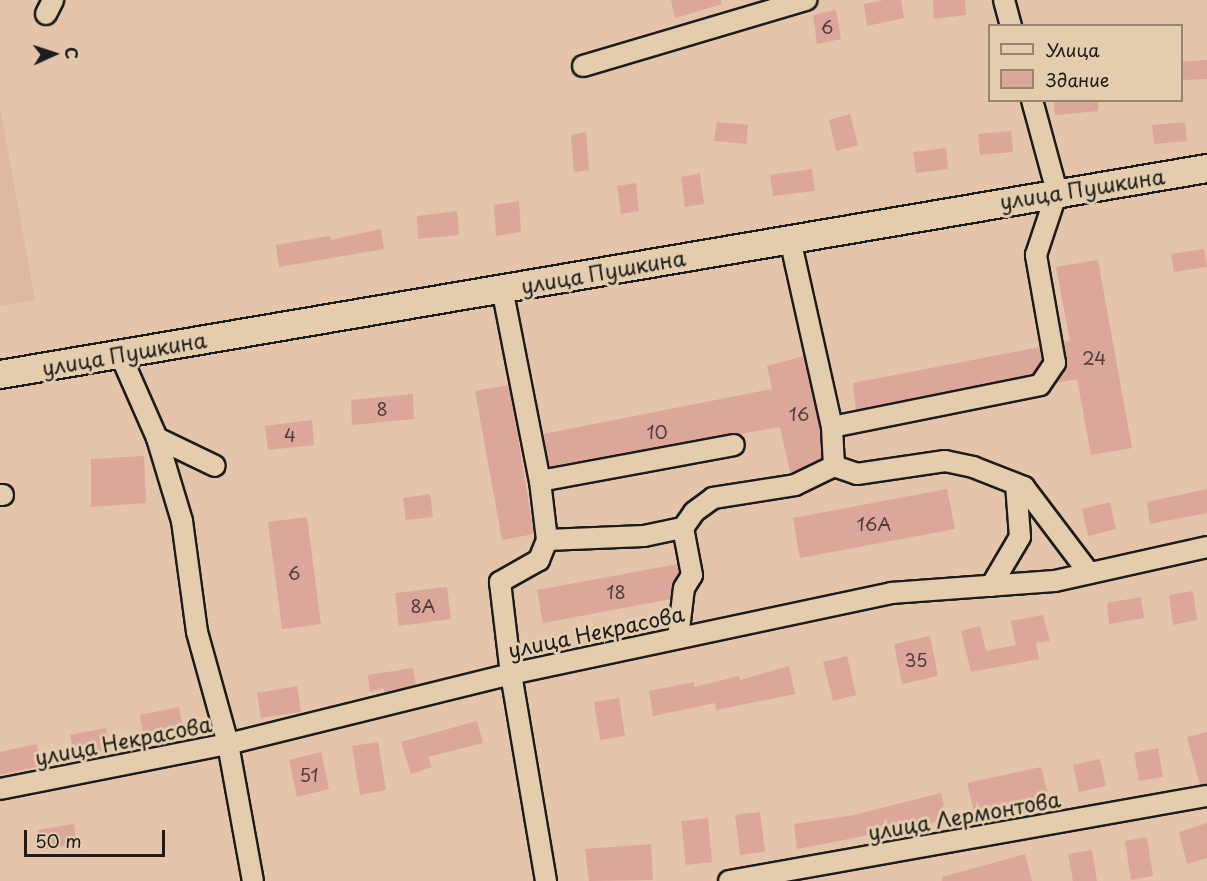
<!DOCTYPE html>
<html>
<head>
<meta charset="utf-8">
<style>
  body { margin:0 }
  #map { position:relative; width:1207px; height:881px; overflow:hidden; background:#e4c4aa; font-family:"Playpen Sans",sans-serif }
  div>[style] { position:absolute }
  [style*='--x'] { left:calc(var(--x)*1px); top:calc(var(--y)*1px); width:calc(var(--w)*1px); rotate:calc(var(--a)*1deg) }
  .built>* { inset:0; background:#deb8a3 }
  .building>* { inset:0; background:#dca69b }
  .roads { filter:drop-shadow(2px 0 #1c1c1c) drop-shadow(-2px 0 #1c1c1c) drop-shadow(0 2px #1c1c1c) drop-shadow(0 -2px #1c1c1c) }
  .minor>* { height:20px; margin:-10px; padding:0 10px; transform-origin:10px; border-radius:10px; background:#e3cdad }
  .secondary>* { height:27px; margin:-13.5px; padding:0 13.5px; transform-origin:13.5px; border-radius:13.5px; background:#e3cdad }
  span { translate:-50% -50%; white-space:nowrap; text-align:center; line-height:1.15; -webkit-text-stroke:6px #e3cdad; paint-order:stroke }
  .number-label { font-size:18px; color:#4c3e3c }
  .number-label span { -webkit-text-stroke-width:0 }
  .street-label { font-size:21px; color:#1c1c1c }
  .legend { position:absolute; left:988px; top:24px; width:195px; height:78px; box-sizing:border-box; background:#e3cdad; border:2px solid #938673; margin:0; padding:8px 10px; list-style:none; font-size:18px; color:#1c1c1c }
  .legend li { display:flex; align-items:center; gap:12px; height:30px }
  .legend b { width:30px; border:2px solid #938673 }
  .north { position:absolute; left:24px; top:24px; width:60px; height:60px; -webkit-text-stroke:4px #e3cdad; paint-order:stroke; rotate:87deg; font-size:16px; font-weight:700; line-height:24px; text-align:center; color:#1c1c1c }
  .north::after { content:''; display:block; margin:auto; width:21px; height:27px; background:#1c1c1c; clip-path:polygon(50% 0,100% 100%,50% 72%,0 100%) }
  .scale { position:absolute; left:24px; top:830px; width:141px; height:27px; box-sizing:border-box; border:3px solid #1c1c1c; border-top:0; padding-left:8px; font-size:18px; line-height:21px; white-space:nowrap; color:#1c1c1c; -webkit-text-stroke:4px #e3cdad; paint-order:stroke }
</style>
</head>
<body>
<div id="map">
  <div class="built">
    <div style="clip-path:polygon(0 107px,35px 300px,0 306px)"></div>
  </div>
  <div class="building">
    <div style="clip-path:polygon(671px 0,721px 0,722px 4px,675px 18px)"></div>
    <div style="clip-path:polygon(884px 0,901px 0,904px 18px,867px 26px,864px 4px)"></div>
    <div style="clip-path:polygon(933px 0,965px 0,966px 15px,934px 19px)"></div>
    <div style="clip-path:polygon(836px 10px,841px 39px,817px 44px,813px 15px)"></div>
    <div style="clip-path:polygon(1207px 60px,1207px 79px,1182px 80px,1182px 62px)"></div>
    <div style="clip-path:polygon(1054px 100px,1098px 100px,1098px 111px,1055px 115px)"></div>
    <div style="clip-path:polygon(850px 114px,858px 145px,836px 151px,829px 120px)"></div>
    <div style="clip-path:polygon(717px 122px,748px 125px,746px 144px,714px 141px)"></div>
    <div style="clip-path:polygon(1185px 122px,1187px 141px,1154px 144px,1152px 125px)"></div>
    <div style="clip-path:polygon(1011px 131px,1013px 152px,980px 155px,978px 134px)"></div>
    <div style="clip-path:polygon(586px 132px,589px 170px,574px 172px,571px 135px)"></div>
    <div style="clip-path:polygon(946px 148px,948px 169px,916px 173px,913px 152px)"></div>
    <div style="clip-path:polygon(812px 169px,815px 191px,773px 196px,770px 175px)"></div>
    <div style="clip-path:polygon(700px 173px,704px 204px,685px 207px,681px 177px)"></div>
    <div style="clip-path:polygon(636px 183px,639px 211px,621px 214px,617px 186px)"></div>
    <div style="clip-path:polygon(519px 201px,521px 232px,496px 236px,494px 205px)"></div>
    <div style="clip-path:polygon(457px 211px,459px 235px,418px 239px,417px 216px)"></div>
    <div style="clip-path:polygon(381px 229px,384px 249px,279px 267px,276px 245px,330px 236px,331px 240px)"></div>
    <div style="clip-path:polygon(1204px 249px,1207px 267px,1174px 272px,1171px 254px)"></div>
    <div style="clip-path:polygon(1098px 260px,1132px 448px,1091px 455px,1077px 379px,1056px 383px,1067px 362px,1064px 342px,1070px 341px,1056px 267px)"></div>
    <div style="clip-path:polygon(1040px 347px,1042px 360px,1033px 374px,856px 410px,853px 383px)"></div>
    <div style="clip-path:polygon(804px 356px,820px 429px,822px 459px,799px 470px,790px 472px,780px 427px,549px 467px,543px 434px,772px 389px,767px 366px)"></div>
    <div style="clip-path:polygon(509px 385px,534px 534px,502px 540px,475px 391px)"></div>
    <div style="clip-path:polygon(413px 394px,414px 419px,352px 425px,351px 400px)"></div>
    <div style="clip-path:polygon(312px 420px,314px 445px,268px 450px,265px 426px)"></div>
    <div style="clip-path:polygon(144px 456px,146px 503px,91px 507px,91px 459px)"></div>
    <div style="clip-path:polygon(947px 489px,955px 529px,800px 558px,793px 518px)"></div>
    <div style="clip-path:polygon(1207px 489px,1207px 513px,1150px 524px,1147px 502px)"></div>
    <div style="clip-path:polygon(430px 494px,433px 517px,406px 520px,403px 498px)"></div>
    <div style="clip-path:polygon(1110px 502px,1116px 529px,1088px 536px,1082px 509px)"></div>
    <div style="clip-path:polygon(307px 517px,321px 624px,282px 629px,268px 522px)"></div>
    <div style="clip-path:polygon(678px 564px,679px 573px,671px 599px,543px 623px,537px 590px)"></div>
    <div style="clip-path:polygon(447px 587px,451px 619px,399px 626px,395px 593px)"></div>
    <div style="clip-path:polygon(1193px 591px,1197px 620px,1173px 625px,1169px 595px)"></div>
    <div style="clip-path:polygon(1141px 597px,1144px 618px,1109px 624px,1107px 603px)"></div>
    <div style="clip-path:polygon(1043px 615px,1050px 641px,1036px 643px,1039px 659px,971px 672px,961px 631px,980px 626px,986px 651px,1016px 645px,1011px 621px)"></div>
    <div style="clip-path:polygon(930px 636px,938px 676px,902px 684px,894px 644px)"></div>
    <div style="clip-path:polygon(847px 656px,856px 695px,833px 701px,823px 662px)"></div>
    <div style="clip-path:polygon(789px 666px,795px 694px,716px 710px,715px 703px,653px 716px,649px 691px,694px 682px,694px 687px,739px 676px,740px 680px)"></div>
    <div style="clip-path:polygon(413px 668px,416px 685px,385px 693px,383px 688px,370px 692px,368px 675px)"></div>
    <div style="clip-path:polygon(297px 686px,301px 712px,261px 718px,257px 693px)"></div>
    <div style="clip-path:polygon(619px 698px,625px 736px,600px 740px,594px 702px)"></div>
    <div style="clip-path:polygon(179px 707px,183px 729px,144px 738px,140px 715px)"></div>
    <div style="clip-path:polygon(477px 721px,483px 743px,428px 757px,432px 767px,411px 774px,401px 742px)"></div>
    <div style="clip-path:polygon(106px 728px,110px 749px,74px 757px,70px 735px)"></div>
    <div style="clip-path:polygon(1207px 732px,1207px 784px,1200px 785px,1187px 737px)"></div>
    <div style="clip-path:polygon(378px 742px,386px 790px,360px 795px,352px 746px)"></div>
    <div style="clip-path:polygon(37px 744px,40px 766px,0 775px,0 752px)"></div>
    <div style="clip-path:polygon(1158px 748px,1163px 777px,1139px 781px,1134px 753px)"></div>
    <div style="clip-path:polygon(321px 752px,329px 789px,297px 797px,289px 760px)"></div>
    <div style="clip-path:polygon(1100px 759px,1106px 786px,1079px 792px,1073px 765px)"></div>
    <div style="clip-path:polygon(1041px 767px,1050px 801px,975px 815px,967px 783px)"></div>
    <div style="clip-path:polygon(941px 793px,947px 820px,797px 849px,794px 824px,854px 815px)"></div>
    <div style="clip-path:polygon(760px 812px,765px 852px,740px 855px,735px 815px)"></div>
    <div style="clip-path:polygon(708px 818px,712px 862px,686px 865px,681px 821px)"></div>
    <div style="clip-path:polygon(1207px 823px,1207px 858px,1187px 864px,1179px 832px)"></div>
    <div style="clip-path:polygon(74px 824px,76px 844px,41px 850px,38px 830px)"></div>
    <div style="clip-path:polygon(1147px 837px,1153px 876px,1131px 880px,1125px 841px)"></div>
    <div style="clip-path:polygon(651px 844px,653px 880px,589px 881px,585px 849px)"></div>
    <div style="clip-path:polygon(1092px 850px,1097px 881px,1073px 881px,1068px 854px)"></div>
    <div style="clip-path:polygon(1025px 854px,1032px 881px,942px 881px,942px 877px)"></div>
  </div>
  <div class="roads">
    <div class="minor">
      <div style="--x:1004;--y:0;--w:27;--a:75"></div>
      <div style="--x:46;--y:14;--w:16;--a:-63"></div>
      <div style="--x:583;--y:66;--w:233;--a:-16.5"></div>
      <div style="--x:502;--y:288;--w:197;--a:78.9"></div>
      <div style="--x:540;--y:481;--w:59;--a:83.2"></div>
      <div style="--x:547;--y:540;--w:22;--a:112"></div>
      <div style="--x:539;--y:560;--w:45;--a:150.6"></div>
      <div style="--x:500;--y:582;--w:93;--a:83.2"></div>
      <div style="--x:511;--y:674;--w:210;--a:80.4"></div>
      <div style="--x:120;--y:354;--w:92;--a:66.2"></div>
      <div style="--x:157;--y:438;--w:87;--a:73.2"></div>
      <div style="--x:182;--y:521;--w:112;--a:82.3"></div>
      <div style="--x:197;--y:632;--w:116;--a:74.5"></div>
      <div style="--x:228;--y:744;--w:139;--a:79.7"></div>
      <div style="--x:832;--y:427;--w:212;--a:-11.4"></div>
      <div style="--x:1040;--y:385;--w:27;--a:-56"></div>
      <div style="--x:1055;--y:363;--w:110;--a:-100"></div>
      <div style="--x:1036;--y:255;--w:66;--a:-71.6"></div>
      <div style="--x:1057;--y:192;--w:95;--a:-105.2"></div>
      <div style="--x:157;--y:438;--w:64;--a:25.8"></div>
      <div style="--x:834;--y:466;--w:24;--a:19"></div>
      <div style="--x:857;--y:474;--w:89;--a:-8.4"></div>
      <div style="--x:945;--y:461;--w:29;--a:12"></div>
      <div style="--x:973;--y:467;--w:55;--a:21.4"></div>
      <div style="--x:1024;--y:487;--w:108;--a:52.9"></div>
      <div style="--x:540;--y:481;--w:197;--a:-10.5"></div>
      <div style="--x:0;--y:495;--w:3;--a:0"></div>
      <div style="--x:547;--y:540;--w:97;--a:-2.4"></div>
      <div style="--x:644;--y:536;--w:40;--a:-12"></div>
      <div style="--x:683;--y:528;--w:19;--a:-55"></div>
      <div style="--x:694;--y:512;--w:24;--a:-36"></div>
      <div style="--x:713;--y:498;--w:83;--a:-9"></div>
      <div style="--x:795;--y:485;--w:43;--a:-26"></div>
      <div style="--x:834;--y:466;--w:39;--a:-93"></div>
      <div style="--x:832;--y:427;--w:193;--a:-102.6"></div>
      <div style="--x:991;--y:586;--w:57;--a:-59.4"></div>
      <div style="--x:1020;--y:537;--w:53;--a:-94.3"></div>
      <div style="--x:678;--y:638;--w:50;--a:-83.2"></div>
      <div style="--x:684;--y:588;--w:15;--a:-58"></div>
      <div style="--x:692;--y:575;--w:48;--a:-100.8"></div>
      <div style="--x:0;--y:789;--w:232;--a:-11.2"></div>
      <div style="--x:228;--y:744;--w:292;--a:-13.9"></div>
      <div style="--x:511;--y:674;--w:389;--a:-12"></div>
      <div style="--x:891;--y:593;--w:164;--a:-4.2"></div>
      <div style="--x:1055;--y:581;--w:156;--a:-12.6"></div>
      <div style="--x:729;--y:881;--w:485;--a:-10.1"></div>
    </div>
    <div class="secondary">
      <div style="--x:0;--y:374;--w:1224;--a:-9.69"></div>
    </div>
  </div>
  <div class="number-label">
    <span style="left:827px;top:27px">6</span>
    <span style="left:1094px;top:358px">24</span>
    <span style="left:382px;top:409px">8</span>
    <span style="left:799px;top:414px">16</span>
    <span style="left:657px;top:432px">10</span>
    <span style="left:290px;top:435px">4</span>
    <span style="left:874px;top:524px">16А</span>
    <span style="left:294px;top:573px">6</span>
    <span style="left:616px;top:592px">18</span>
    <span style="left:423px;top:606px">8А</span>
    <span style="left:916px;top:660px">35</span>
    <span style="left:309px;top:775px">51</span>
  </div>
  <div class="street-label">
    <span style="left:1082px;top:188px;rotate:-9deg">улица Пушкина</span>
    <span style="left:603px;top:271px;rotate:-10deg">улица Пушкина</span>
    <span style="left:124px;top:353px;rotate:-10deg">улица Пушкина</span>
    <span style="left:596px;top:631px;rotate:-12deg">улица Некрасова</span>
    <span style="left:123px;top:740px;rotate:-11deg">улица Некрасова</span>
    <span style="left:964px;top:815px;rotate:-10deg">улица Лермонтова</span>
  </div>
  <ul class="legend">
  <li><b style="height:8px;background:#e3cdad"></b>Улица</li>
  <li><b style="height:16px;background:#dca69b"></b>Здание</li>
  </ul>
  <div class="north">С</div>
  <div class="scale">50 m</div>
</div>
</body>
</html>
